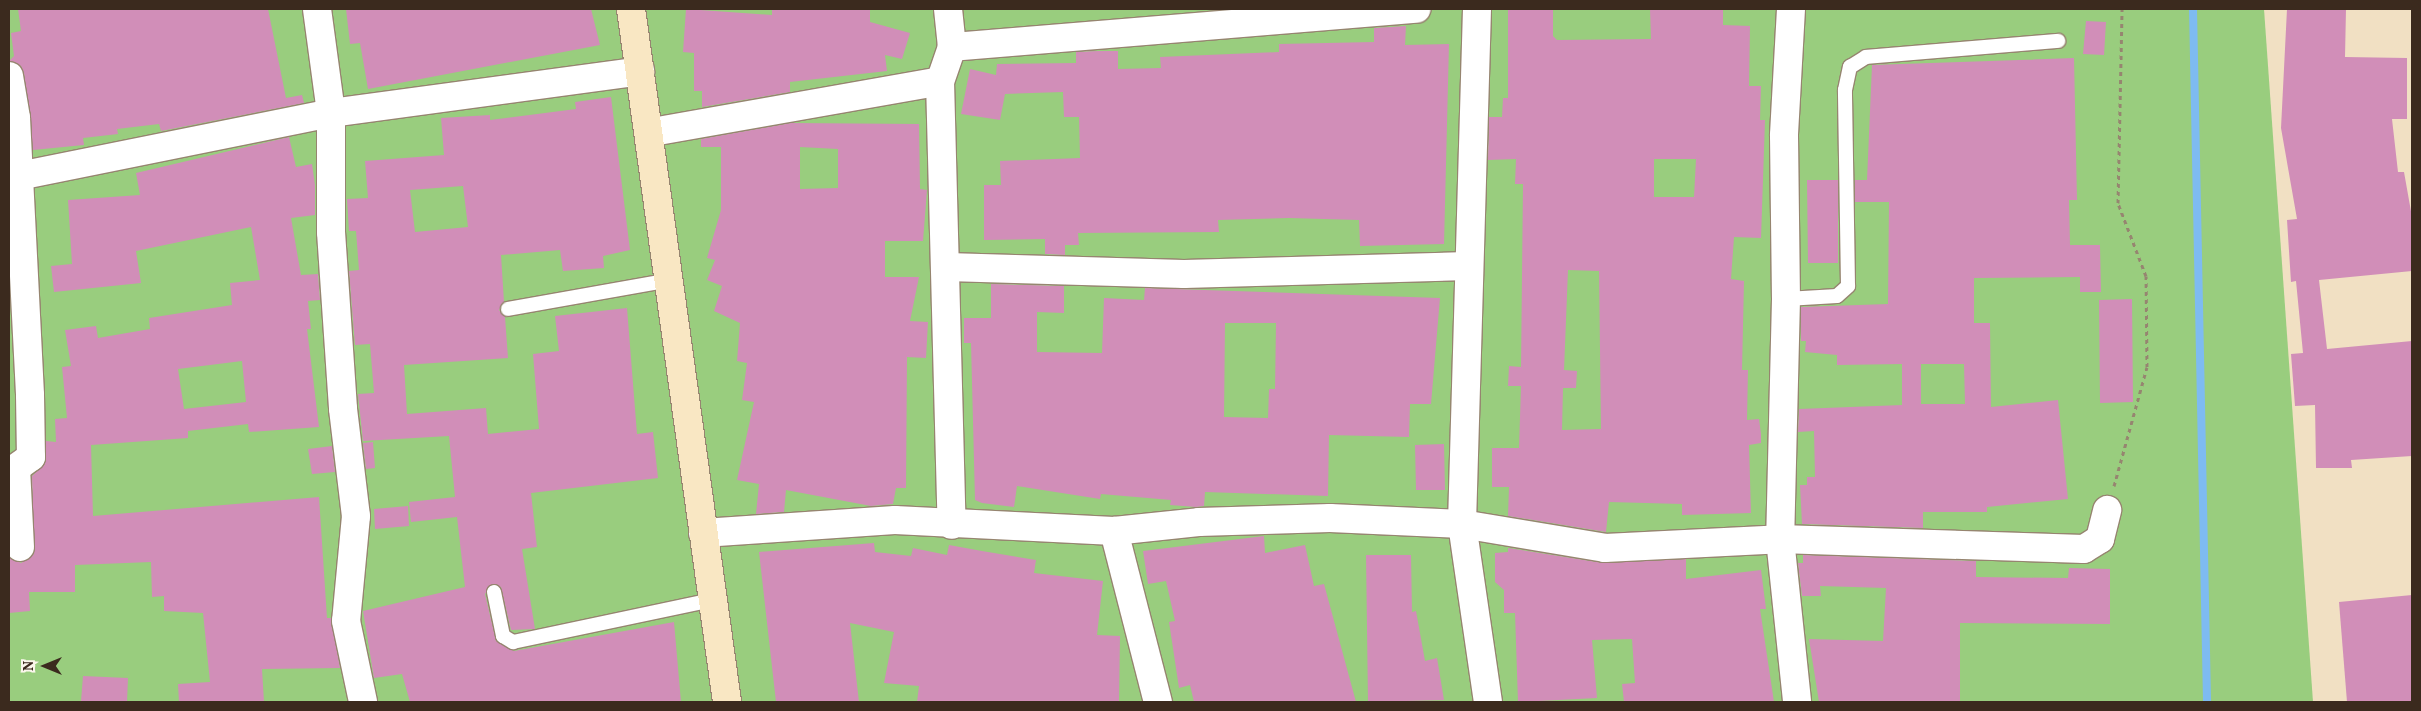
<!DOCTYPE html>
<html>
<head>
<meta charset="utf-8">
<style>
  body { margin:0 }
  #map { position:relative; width:2421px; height:711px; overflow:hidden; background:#f1e0c3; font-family:Vollkorn,serif }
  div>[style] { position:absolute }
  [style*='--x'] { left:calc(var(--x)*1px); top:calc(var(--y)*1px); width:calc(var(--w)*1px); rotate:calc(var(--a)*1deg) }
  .green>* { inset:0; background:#99cd7e }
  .stream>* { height:8px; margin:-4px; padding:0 4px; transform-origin:4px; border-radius:4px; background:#7ebbf1 }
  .building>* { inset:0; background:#d18eb8 }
  .path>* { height:3px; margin-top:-1.5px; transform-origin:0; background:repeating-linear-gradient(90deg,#968570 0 4px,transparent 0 8px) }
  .roads { filter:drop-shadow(1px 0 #968570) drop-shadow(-1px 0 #968570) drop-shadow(0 1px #968570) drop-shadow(0 -1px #968570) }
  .lane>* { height:14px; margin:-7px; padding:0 7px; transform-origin:7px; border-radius:7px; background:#fff }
  .street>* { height:28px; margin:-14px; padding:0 14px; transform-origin:14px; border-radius:14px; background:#fff }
  .secondary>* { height:28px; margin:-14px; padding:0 14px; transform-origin:14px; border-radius:14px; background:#f9e7c3 }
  span { translate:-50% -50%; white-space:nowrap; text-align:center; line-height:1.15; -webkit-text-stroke:4px #fbf7ec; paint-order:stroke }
  .frame { position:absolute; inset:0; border:10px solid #3b2a1e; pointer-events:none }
  .north { position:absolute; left:20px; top:641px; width:50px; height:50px; -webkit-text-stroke:4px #fbf7ec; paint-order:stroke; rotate:270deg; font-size:14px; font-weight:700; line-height:20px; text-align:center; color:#3b2a1e }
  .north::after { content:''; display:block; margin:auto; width:18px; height:22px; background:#3b2a1e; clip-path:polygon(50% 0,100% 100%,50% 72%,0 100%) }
</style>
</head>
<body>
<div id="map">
  <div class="green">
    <div style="clip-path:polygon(9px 9px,2264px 9px,2313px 702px,9px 702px)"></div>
  </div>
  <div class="stream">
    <div style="--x:2193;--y:9;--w:693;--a:88.84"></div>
  </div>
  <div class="building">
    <div style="clip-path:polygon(18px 9px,268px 9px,286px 98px,302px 95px,304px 103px,161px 131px,159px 124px,117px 129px,118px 134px,83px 138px,84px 145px,33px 150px,24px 73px,21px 66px,9px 61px,14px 56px,11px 33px,21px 31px)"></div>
    <div style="clip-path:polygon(346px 9px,591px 9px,600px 45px,368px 89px,360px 43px,350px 44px)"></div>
    <div style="clip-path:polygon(686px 9px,772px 15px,772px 9px,870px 9px,870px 22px,910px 33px,902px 59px,885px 55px,887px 71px,790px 82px,790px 92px,702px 107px,702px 91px,694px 91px,694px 53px,683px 52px)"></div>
    <div style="clip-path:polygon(evenodd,1508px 9px,1553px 9px,1553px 36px,1557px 40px,1651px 39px,1650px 9px,1723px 9px,1723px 25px,1750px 26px,1749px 86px,1761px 86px,1760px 120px,1765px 120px,1761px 238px,1734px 237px,1731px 279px,1744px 281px,1742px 370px,1748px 370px,1747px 420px,1759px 419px,1761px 434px,1761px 443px,1749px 445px,1751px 513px,1682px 515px,1682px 504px,1609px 502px,1606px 532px,1508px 516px,1509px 487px,1492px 487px,1492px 448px,1519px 448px,1521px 386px,1508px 386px,1509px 366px,1521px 367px,1523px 184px,1515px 184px,1516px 159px,1488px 160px,1489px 117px,1502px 117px,1503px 98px,1508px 98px,1508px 9px,1654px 159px,1696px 159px,1694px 197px,1654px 197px,1654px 159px,1508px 9px,1568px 270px,1599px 271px,1601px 429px,1562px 430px,1563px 388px,1576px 388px,1577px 371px,1564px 370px,1568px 270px)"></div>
    <div style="clip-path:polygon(2287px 9px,2346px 9px,2345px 57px,2407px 58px,2407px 119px,2392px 119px,2398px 172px,2404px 172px,2412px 217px,2412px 271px,2319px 280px,2327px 349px,2412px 341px,2412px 456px,2351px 460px,2352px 468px,2316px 468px,2315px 405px,2295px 406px,2291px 354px,2303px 353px,2296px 281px,2291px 282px,2287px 220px,2297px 219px,2281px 128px)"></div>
    <div style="clip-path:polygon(2086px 21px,2106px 22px,2104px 55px,2083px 54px)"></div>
    <div style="clip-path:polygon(1406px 26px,1405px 45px,1449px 44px,1444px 244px,1360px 246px,1359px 220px,1289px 218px,1218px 220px,1219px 232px,1078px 233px,1079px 245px,1065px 245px,1065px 255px,1045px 254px,1045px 239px,984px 240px,984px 185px,1001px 185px,1000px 161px,1080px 158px,1079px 117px,1064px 117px,1063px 92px,1005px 94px,1000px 120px,961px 114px,970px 69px,996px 75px,997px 64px,1076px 63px,1076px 52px,1098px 51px,1118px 51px,1118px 69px,1161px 68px,1160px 57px,1279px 52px,1279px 44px,1374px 42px,1374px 28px)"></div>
    <div style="clip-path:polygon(evenodd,2074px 58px,2077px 200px,2069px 200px,2070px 245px,2100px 245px,2101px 292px,2080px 292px,2080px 277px,1974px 278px,1974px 323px,1990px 323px,1991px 407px,2058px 400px,2068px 499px,1987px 507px,1987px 512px,1923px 512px,1923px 528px,1802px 524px,1800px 485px,1807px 485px,1807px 477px,1815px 477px,1814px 431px,1798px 432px,1799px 409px,1902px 405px,1902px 364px,1837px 365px,1837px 355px,1805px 352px,1806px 341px,1801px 341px,1801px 307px,1888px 304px,1889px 202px,1855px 202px,1855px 180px,1867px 180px,1872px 65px,2074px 58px,1921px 364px,1964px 364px,1965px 404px,1921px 404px,1921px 364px)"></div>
    <div style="clip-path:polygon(evenodd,611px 97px,630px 250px,603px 256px,604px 268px,563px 271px,560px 250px,501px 255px,504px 302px,499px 310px,505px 317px,508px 358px,404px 365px,407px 414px,486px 408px,488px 434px,539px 429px,533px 354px,559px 351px,555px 316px,627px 308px,637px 434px,653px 432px,658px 478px,531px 493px,537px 547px,522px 549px,535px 629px,511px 630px,501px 587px,492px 584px,485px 594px,496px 641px,514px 651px,674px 622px,681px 702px,410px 702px,402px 674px,374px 678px,363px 611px,465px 587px,457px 517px,411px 522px,409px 502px,455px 497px,449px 436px,363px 441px,358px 394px,374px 393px,370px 344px,355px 345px,349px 271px,359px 270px,356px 231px,349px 231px,347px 199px,368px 198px,365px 161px,444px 155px,441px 118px,490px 115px,490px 120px,576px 109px,575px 102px,611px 97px,463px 186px,468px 227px,415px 232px,410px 190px,463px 186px)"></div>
    <div style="clip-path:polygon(evenodd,791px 123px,919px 124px,920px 189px,927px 190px,923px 241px,885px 241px,885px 277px,919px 277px,910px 321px,928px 322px,926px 358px,907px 357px,906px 488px,896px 488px,893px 504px,871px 506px,786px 490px,784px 512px,756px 514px,759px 484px,737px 480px,754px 402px,742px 400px,747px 363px,737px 361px,740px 323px,714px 311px,722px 286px,707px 280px,715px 260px,707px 258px,721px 210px,721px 147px,701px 147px,701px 139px,791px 123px,800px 147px,838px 149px,838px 188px,800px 189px,800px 147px)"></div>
    <div style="clip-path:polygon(evenodd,289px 137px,296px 167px,312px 164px,315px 185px,315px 215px,291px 218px,301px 275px,318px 274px,320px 300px,308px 301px,311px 329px,307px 329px,319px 427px,249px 432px,248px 424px,188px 431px,188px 438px,91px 445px,93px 516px,319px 497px,327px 618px,331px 618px,340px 668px,262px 669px,264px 702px,179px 702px,178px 684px,210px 682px,203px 613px,164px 611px,164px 596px,152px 597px,151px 562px,75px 565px,75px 592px,29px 592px,30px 611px,9px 613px,9px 557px,21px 563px,34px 554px,32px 476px,45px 464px,46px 441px,56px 442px,55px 419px,67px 418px,62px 367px,71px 366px,65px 330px,96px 326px,98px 338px,150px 329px,149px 318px,232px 305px,230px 283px,260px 280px,251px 227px,136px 251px,141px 283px,54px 292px,51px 266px,72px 264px,68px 200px,140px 195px,136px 173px,289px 137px,242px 361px,246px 402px,184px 409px,178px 369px,242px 361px)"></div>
    <div style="clip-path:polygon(1807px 180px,1838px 180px,1838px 263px,1808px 263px)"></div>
    <div style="clip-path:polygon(evenodd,991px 284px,1064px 286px,1064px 313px,1037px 312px,1037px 352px,1102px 353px,1104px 298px,1144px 300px,1145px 288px,1440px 298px,1431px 404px,1410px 404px,1409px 437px,1329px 435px,1328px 496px,1205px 492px,1204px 506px,1196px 507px,1170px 505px,1171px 500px,1101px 494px,1100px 499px,1017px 486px,1014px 507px,982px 503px,975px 500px,971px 343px,964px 343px,964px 318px,991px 318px,991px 284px,1225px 323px,1276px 323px,1275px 389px,1269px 389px,1268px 418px,1224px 417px,1225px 323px)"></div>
    <div style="clip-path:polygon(2132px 299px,2133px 402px,2100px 403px,2099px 300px)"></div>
    <div style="clip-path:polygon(373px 442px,375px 468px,366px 469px,363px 443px)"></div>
    <div style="clip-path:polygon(1444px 444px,1445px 490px,1416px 490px,1415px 445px)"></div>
    <div style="clip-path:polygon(332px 446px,335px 472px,312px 474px,308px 449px)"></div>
    <div style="clip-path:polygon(408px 506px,409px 526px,375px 529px,374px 509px)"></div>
    <div style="clip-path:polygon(1264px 536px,1265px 553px,1305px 545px,1314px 586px,1324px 584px,1356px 702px,1194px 702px,1190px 685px,1179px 688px,1169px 622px,1175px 621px,1166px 581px,1148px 584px,1143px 551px)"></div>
    <div style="clip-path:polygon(874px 543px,875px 552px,911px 556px,913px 548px,947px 555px,949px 545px,982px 551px,1036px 560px,1034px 573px,1103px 581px,1097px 635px,1120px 636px,1119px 702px,917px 702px,919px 686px,884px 683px,894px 632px,850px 623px,859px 702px,776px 702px,759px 552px)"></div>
    <div style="clip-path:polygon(1508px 548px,1603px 563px,1686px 559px,1686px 579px,1761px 570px,1766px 609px,1760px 609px,1774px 702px,1624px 702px,1622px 684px,1635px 683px,1632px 639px,1592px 640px,1597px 698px,1518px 702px,1515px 613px,1504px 613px,1504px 590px,1495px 582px,1495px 553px,1508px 552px)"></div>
    <div style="clip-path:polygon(1366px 555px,1411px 555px,1412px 612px,1416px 611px,1425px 661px,1437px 658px,1444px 700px,1368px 702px)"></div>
    <div style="clip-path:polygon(1803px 555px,1976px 561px,1976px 577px,2068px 578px,2069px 568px,2110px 569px,2110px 624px,1960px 623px,1960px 702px,1819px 702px,1809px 639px,1883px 641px,1886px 588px,1820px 586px,1821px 596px,1802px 596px,1798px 563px,1803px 563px)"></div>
    <div style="clip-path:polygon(2412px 595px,2412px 702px,2347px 702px,2339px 602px)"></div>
    <div style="clip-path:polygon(83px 676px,128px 678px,127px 702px,81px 701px)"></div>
  </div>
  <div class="path">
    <div style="--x:2114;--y:486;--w:123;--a:-74.5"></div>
    <div style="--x:2147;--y:367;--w:91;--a:-90.6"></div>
    <div style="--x:2146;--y:276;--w:78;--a:-111"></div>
    <div style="--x:2118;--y:203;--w:194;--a:-88.8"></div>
  </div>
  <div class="roads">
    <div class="lane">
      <div style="--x:1786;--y:299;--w:51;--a:-3.4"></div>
      <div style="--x:1837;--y:296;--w:15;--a:-42"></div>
      <div style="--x:1848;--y:286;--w:196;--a:-90.9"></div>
      <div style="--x:1845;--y:90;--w:24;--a:-78"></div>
      <div style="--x:1850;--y:67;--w:19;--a:-32"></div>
      <div style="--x:1866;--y:57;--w:193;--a:-4.8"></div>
      <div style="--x:508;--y:309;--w:166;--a:-10.1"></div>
      <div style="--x:494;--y:592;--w:45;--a:78.4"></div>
      <div style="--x:503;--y:636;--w:12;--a:31"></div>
      <div style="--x:513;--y:642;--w:204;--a:-11.9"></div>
    </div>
    <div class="street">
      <div style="--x:317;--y:9;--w:105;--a:82.3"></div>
      <div style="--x:331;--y:113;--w:119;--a:90"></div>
      <div style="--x:331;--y:232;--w:177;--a:86.1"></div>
      <div style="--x:343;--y:409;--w:108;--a:83.1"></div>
      <div style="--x:356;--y:516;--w:105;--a:95.4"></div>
      <div style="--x:346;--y:621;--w:83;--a:78.1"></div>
      <div style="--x:948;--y:9;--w:38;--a:84"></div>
      <div style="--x:952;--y:47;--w:36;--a:109"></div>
      <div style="--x:940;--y:81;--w:444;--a:88.5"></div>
      <div style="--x:1477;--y:9;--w:515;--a:91.67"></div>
      <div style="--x:1462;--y:524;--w:180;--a:81.7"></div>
      <div style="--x:1791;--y:9;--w:127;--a:93.2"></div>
      <div style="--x:1784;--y:136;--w:163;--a:89.3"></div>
      <div style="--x:1786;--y:299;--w:240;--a:91.4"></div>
      <div style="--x:1780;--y:539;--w:164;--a:84"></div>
      <div style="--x:952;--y:47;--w:466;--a:-4.7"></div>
      <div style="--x:9;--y:76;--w:43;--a:80.5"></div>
      <div style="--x:16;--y:118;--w:277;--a:87.1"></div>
      <div style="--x:30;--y:395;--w:62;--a:89.1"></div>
      <div style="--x:31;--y:457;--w:19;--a:144"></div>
      <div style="--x:16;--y:468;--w:79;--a:87.1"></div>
      <div style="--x:652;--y:132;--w:292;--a:-10"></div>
      <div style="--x:9;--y:178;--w:328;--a:-11.4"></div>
      <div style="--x:331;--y:113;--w:312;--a:-7.7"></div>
      <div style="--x:947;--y:267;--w:237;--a:1.7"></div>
      <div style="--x:1184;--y:274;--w:283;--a:-1.6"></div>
      <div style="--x:1114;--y:531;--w:177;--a:75.6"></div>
      <div style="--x:703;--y:533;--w:192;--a:-3.9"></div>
      <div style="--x:895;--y:520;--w:219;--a:2.9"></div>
      <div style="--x:1114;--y:531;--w:85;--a:-6"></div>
      <div style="--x:1199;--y:522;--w:131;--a:-1.7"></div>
      <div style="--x:1330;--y:518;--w:132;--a:2.6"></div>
      <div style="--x:1462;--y:524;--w:145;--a:9.5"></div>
      <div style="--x:1605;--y:548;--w:175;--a:-2.9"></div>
      <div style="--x:1780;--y:539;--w:304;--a:1.9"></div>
      <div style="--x:2084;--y:549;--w:19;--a:-32"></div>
      <div style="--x:2100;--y:539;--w:30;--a:-76"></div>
    </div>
    <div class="secondary">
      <div style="--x:631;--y:9;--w:700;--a:82.11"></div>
    </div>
  </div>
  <div class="frame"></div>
  <div class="north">N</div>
</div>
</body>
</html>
